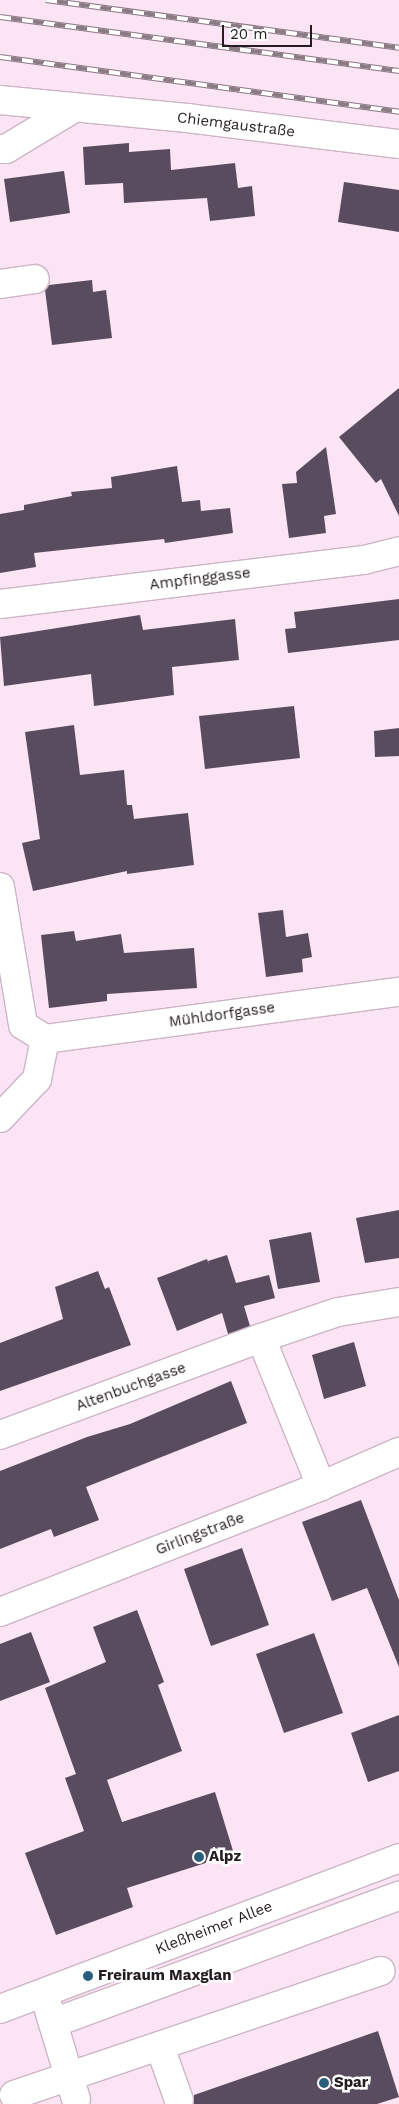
<!DOCTYPE html>
<html>
<head>
<meta charset="utf-8">
<style>
  body { margin:0 }
  #map { position:relative; width:399px; height:2104px; overflow:hidden; background:#fbe4f4; font-family:"Work Sans",sans-serif }
  div>[style] { position:absolute }
  [style*='--x'] { left:calc(var(--x)*1px); top:calc(var(--y)*1px); width:calc(var(--w)*1px); rotate:calc(var(--a)*1deg) }
  .building>* { inset:0; background:#594c5e }
  .roads { filter:drop-shadow(1px 0 #ccb5c5) drop-shadow(-1px 0 #ccb5c5) drop-shadow(0 1px #ccb5c5) drop-shadow(0 -1px #ccb5c5) }
  .minor>* { height:28px; margin:-14px; padding:0 14px; transform-origin:14px; border-radius:14px; background:#fff }
  .rail>* { height:5.5px; margin-top:-2.75px; transform-origin:0; background:repeating-linear-gradient(90deg,#fff 0 11px,#8a7b85 0 22px); box-sizing:border-box; border-block:1px solid #8a7b85 }
  .dots>* { width:14px; height:14px; translate:-50% -50%; box-sizing:border-box; border:2px solid #fff; border-radius:50% }
  span { translate:-50% -50%; white-space:nowrap; text-align:center; line-height:1.15; -webkit-text-stroke:5px #fff; paint-order:stroke }
  .street-label { font-size:15px; color:#241c21 }
  .poi-label { font-size:15px; color:#241c21; font-weight:700 }
  .left { translate:0 -50%; text-align:left }
  .scale { position:absolute; left:222px; top:25px; width:90px; height:22px; box-sizing:border-box; border:2px solid #241c21; border-top:0; padding-left:6px; font-size:15px; line-height:18px; white-space:nowrap; color:#241c21; -webkit-text-stroke:4px #fff; paint-order:stroke }
</style>
</head>
<body>
<div id="map">
  <div class="building">
    <div style="clip-path:polygon(129px 143px,129px 152px,170px 149px,171px 170px,235px 163px,238px 188px,252px 186px,255px 216px,210px 221px,207px 198px,124px 203px,123px 183px,85px 185px,83px 147px)"></div>
    <div style="clip-path:polygon(64px 171px,70px 213px,10px 222px,4px 179px)"></div>
    <div style="clip-path:polygon(344px 182px,399px 190px,399px 232px,338px 222px)"></div>
    <div style="clip-path:polygon(92px 280px,93px 292px,106px 290px,112px 338px,52px 345px,45px 290px,49px 285px)"></div>
    <div style="clip-path:polygon(399px 388px,399px 516px,381px 479px,376px 483px,339px 437px)"></div>
    <div style="clip-path:polygon(326px 447px,336px 514px,324px 516px,326px 533px,289px 538px,282px 484px,297px 483px,296px 472px)"></div>
    <div style="clip-path:polygon(177px 466px,182px 502px,200px 500px,201px 511px,230px 508px,233px 533px,165px 543px,164px 539px,34px 553px,36px 567px,0 573px,0 514px,24px 510px,24px 505px,72px 496px,71px 492px,112px 488px,111px 477px)"></div>
    <div style="clip-path:polygon(399px 599px,399px 640px,288px 653px,285px 629px,296px 628px,294px 612px)"></div>
    <div style="clip-path:polygon(140px 615px,143px 630px,235px 619px,239px 660px,172px 667px,174px 695px,94px 706px,91px 674px,4px 686px,0 637px)"></div>
    <div style="clip-path:polygon(294px 706px,300px 758px,205px 769px,199px 716px)"></div>
    <div style="clip-path:polygon(74px 725px,80px 775px,124px 770px,127px 805px,132px 805px,134px 819px,188px 813px,194px 865px,127px 874px,127px 871px,33px 891px,22px 843px,40px 839px,25px 732px)"></div>
    <div style="clip-path:polygon(399px 728px,399px 756px,375px 757px,374px 731px)"></div>
    <div style="clip-path:polygon(283px 910px,286px 937px,308px 933px,312px 957px,302px 959px,303px 972px,266px 977px,258px 913px)"></div>
    <div style="clip-path:polygon(74px 931px,76px 941px,121px 934px,124px 953px,194px 948px,197px 988px,107px 994px,107px 1001px,49px 1008px,41px 935px)"></div>
    <div style="clip-path:polygon(399px 1210px,399px 1258px,365px 1263px,356px 1218px)"></div>
    <div style="clip-path:polygon(311px 1232px,320px 1282px,278px 1289px,269px 1240px)"></div>
    <div style="clip-path:polygon(227px 1255px,236px 1283px,269px 1275px,275px 1298px,244px 1306px,250px 1326px,228px 1334px,222px 1313px,177px 1331px,157px 1278px,207px 1259px,209px 1265px,208px 1261px)"></div>
    <div style="clip-path:polygon(98px 1271px,105px 1289px,109px 1287px,131px 1345px,0 1391px,0 1343px,63px 1319px,55px 1287px)"></div>
    <div style="clip-path:polygon(354px 1342px,366px 1386px,324px 1399px,312px 1355px)"></div>
    <div style="clip-path:polygon(231px 1381px,247px 1423px,86px 1487px,99px 1520px,54px 1537px,51px 1529px,0 1549px,0 1471px,87px 1437px,130px 1424px)"></div>
    <div style="clip-path:polygon(361px 1500px,399px 1600px,399px 1667px,367px 1588px,332px 1601px,302px 1522px)"></div>
    <div style="clip-path:polygon(242px 1548px,269px 1625px,211px 1646px,184px 1569px)"></div>
    <div style="clip-path:polygon(137px 1610px,164px 1682px,158px 1685px,182px 1751px,107px 1780px,122px 1822px,215px 1792px,234px 1854px,127px 1888px,133px 1907px,56px 1935px,25px 1853px,84px 1831px,65px 1778px,76px 1774px,45px 1688px,106px 1662px,93px 1627px)"></div>
    <div style="clip-path:polygon(31px 1632px,50px 1682px,0 1701px,0 1644px)"></div>
    <div style="clip-path:polygon(314px 1633px,343px 1713px,284px 1733px,256px 1654px)"></div>
    <div style="clip-path:polygon(399px 1715px,399px 1771px,368px 1782px,351px 1733px)"></div>
    <div style="clip-path:polygon(378px 2031px,399px 2097px,377px 2104px,194px 2104px,194px 2095px)"></div>
  </div>
  <div class="roads">
    <div class="minor">
      <div style="--x:0;--y:100;--w:188;--a:5.5"></div>
      <div style="--x:187;--y:118;--w:214;--a:7"></div>
      <div style="--x:0;--y:149;--w:6;--a:0"></div>
      <div style="--x:6;--y:149;--w:79;--a:-31.1"></div>
      <div style="--x:0;--y:284;--w:35;--a:-8"></div>
      <div style="--x:0;--y:604;--w:367;--a:-6.9"></div>
      <div style="--x:364;--y:560;--w:36;--a:-14"></div>
      <div style="--x:0;--y:887;--w:140;--a:80.5"></div>
      <div style="--x:23;--y:1025;--w:26;--a:32"></div>
      <div style="--x:45;--y:1039;--w:357;--a:-7.6"></div>
      <div style="--x:0;--y:1118;--w:54;--a:-46.5"></div>
      <div style="--x:37;--y:1079;--w:41;--a:-78.7"></div>
      <div style="--x:261;--y:1338;--w:81;--a:-18.7"></div>
      <div style="--x:338;--y:1312;--w:62;--a:-9.3"></div>
      <div style="--x:0;--y:1435;--w:278;--a:-20.4"></div>
      <div style="--x:261;--y:1338;--w:160;--a:67.9"></div>
      <div style="--x:0;--y:1612;--w:345;--a:-21.4"></div>
      <div style="--x:321;--y:1486;--w:85;--a:-23.6"></div>
      <div style="--x:48;--y:2007;--w:96;--a:73.1"></div>
      <div style="--x:0;--y:2009;--w:427;--a:-20.7"></div>
      <div style="--x:53;--y:2023;--w:369;--a:-20.2"></div>
      <div style="--x:160;--y:2047;--w:56;--a:70.3"></div>
      <div style="--x:14;--y:2095;--w:387;--a:-18.7"></div>
    </div>
  </div>
  <div class="rail">
    <div style="--x:46;--y:0;--w:356;--a:7.7"></div>
    <div style="--x:0;--y:17;--w:403;--a:7.7"></div>
    <div style="--x:0;--y:57;--w:403;--a:7.8"></div>
  </div>
  <div class="dots">
    <div style="left:199px;top:1857px;background:#2a5e7b"></div>
    <div style="left:88px;top:1976px;background:#2a5e7b"></div>
    <div style="left:324px;top:2083px;background:#2a5e7b"></div>
  </div>
  <div class="street-label">
    <span style="left:236px;top:125px;rotate:7deg">Chiemgaustraße</span>
    <span style="left:200px;top:579px;rotate:-7deg">Ampfinggasse</span>
    <span style="left:222px;top:1015px;rotate:-8deg">Mühldorfgasse</span>
    <span style="left:131px;top:1387px;rotate:-20deg">Altenbuchgasse</span>
    <span style="left:200px;top:1534px;rotate:-21deg">Girlingstraße</span>
    <span style="left:214px;top:1928px;rotate:-21deg">Kleßheimer Allee</span>
  </div>
  <div class="poi-label">
    <span class="left" style="left:209px;top:1857px">Alpz</span>
    <span class="left" style="left:98px;top:1976px">Freiraum Maxglan</span>
    <span class="left" style="left:334px;top:2083px">Spar</span>
  </div>
  <div class="scale">20 m</div>
</div>
</body>
</html>
